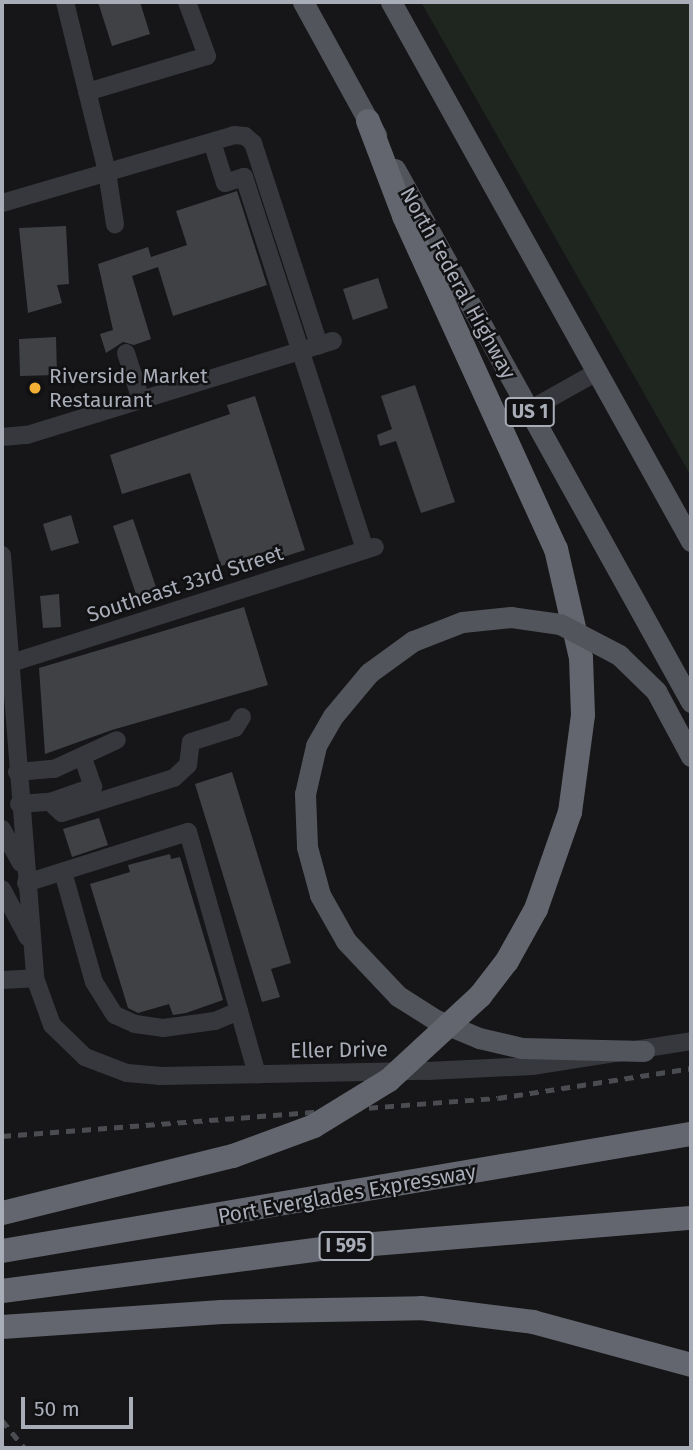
<!DOCTYPE html>
<html>
<head>
<meta charset="utf-8">
<style>
  body { margin:0 }
  #map { position:relative; width:693px; height:1450px; overflow:hidden; background:#161618; font-family:"Fira Sans",sans-serif }
  div>[style] { position:absolute }
  [style*='--x'] { left:calc(var(--x)*1px); top:calc(var(--y)*1px); width:calc(var(--w)*1px); rotate:calc(var(--a)*1deg) }
  .green>* { inset:0; background:#1e261f }
  .building>* { inset:0; background:#404145 }
  .minor>* { height:18px; margin:-9px; padding:0 9px; transform-origin:9px; border-radius:9px; background:#37383d }
  .major>* { height:21px; margin:-10.5px; padding:0 10.5px; transform-origin:10.5px; border-radius:10.5px; background:#53555c }
  .highway>* { height:24px; margin:-12px; padding:0 12px; transform-origin:12px; border-radius:12px; background:#63666e }
  .rail>* { height:4.5px; margin-top:-2.25px; transform-origin:0; background:repeating-linear-gradient(90deg,#4a4c52 0 9px,transparent 0 16px) }
  .major-bridge>* { height:21px; margin:-10.5px; padding:0 10.5px; transform-origin:10.5px; border-radius:10.5px; background:#53555c }
  .highway-bridge>* { height:24px; margin:-12px; padding:0 12px; transform-origin:12px; border-radius:12px; background:#63666e }
  .dots>* { width:19px; height:19px; translate:-50% -50%; box-sizing:border-box; border:4px solid #111113; border-radius:50% }
  span { translate:-50% -50%; white-space:nowrap; text-align:center; line-height:1.15; -webkit-text-stroke:5px #111113; paint-order:stroke }
  .shield-label span { padding:2px 5px; background:#111113; border:2px solid; border-radius:5px; -webkit-text-stroke-width:0 }
  .shield-label { font-size:19px; color:#a8adb8; font-weight:700 }
  .street-label { font-size:21px; color:#a8adb8 }
  .poi-label { font-size:21px; color:#a8adb8 }
  .left { translate:0 -50%; text-align:left }
  .frame { position:absolute; inset:0; border:4px solid #a8adb8; pointer-events:none }
  .scale { position:absolute; left:21px; top:1397px; width:112px; height:32px; box-sizing:border-box; border:4px solid #a8adb8; border-top:0; padding-left:9px; font-size:21px; line-height:24px; white-space:nowrap; color:#a8adb8; -webkit-text-stroke:5px #111113; paint-order:stroke }
</style>
</head>
<body>
<div id="map">
  <div class="green">
    <div style="clip-path:polygon(421px 2px,691px 2px,691px 476px)"></div>
  </div>
  <div class="building">
    <div style="clip-path:polygon(98px 2px,140px 2px,150px 34px,112px 46px)"></div>
    <div style="clip-path:polygon(237px 191px,267px 285px,173px 316px,158px 267px,132px 276px,151px 339px,134px 345px,123px 342px,106px 353px,100px 334px,113px 330px,98px 264px,148px 247px,151px 257px,187px 245px,176px 211px)"></div>
    <div style="clip-path:polygon(66px 226px,69px 284px,57px 285px,62px 303px,28px 313px,19px 228px)"></div>
    <div style="clip-path:polygon(378px 278px,388px 308px,353px 320px,343px 289px)"></div>
    <div style="clip-path:polygon(56px 337px,57px 375px,20px 376px,19px 339px)"></div>
    <div style="clip-path:polygon(415px 385px,455px 502px,421px 513px,396px 441px,380px 446px,377px 435px,392px 429px,381px 396px)"></div>
    <div style="clip-path:polygon(255px 396px,305px 550px,277px 559px,273px 549px,221px 566px,190px 473px,122px 494px,110px 455px,230px 414px,227px 405px)"></div>
    <div style="clip-path:polygon(71px 515px,79px 543px,51px 551px,43px 524px)"></div>
    <div style="clip-path:polygon(133px 519px,159px 596px,139px 603px,113px 526px)"></div>
    <div style="clip-path:polygon(59px 594px,61px 627px,43px 628px,40px 596px)"></div>
    <div style="clip-path:polygon(244px 607px,268px 685px,112px 730px,45px 754px,39px 668px)"></div>
    <div style="clip-path:polygon(232px 772px,291px 963px,271px 969px,280px 997px,262px 1002px,195px 784px)"></div>
    <div style="clip-path:polygon(99px 818px,108px 845px,72px 857px,63px 829px)"></div>
    <div style="clip-path:polygon(170px 854px,171px 859px,180px 857px,223px 1000px,186px 1013px,173px 1015px,169px 1004px,138px 1013px,128px 1008px,90px 884px,130px 872px,128px 865px)"></div>
  </div>
  <div class="minor">
    <div style="--x:65;--y:2;--w:175;--a:76.1"></div>
    <div style="--x:107;--y:172;--w:53;--a:81.3"></div>
    <div style="--x:87;--y:92;--w:125;--a:-16.7"></div>
    <div style="--x:207;--y:56;--w:58;--a:-110.3"></div>
    <div style="--x:212;--y:142;--w:43;--a:72.4"></div>
    <div style="--x:225;--y:183;--w:20;--a:-18"></div>
    <div style="--x:244;--y:177;--w:392;--a:72"></div>
    <div style="--x:2;--y:203;--w:242;--a:-16.3"></div>
    <div style="--x:234;--y:135;--w:11;--a:5"></div>
    <div style="--x:245;--y:136;--w:11;--a:41"></div>
    <div style="--x:253;--y:143;--w:213;--a:71.9"></div>
    <div style="--x:126;--y:353;--w:49;--a:72.3"></div>
    <div style="--x:529;--y:410;--w:78;--a:-29.2"></div>
    <div style="--x:2;--y:437;--w:25;--a:-5"></div>
    <div style="--x:27;--y:435;--w:320;--a:-17.1"></div>
    <div style="--x:2;--y:555;--w:424;--a:85.5"></div>
    <div style="--x:35;--y:978;--w:50;--a:70.1"></div>
    <div style="--x:52;--y:1025;--w:46;--a:44.1"></div>
    <div style="--x:85;--y:1057;--w:45;--a:20.9"></div>
    <div style="--x:127;--y:1073;--w:32;--a:5"></div>
    <div style="--x:159;--y:1076;--w:268;--a:-1.1"></div>
    <div style="--x:427;--y:1071;--w:105;--a:-2.7"></div>
    <div style="--x:532;--y:1066;--w:161;--a:-8.9"></div>
    <div style="--x:8;--y:664;--w:385;--a:-17.7"></div>
    <div style="--x:17;--y:772;--w:37;--a:-5"></div>
    <div style="--x:54;--y:769;--w:69;--a:-24.7"></div>
    <div style="--x:50;--y:802;--w:16;--a:43"></div>
    <div style="--x:62;--y:813;--w:117;--a:-17.4"></div>
    <div style="--x:174;--y:778;--w:19;--a:-43"></div>
    <div style="--x:188;--y:765;--w:23;--a:-83"></div>
    <div style="--x:191;--y:742;--w:46;--a:-17.7"></div>
    <div style="--x:235;--y:728;--w:13;--a:-58"></div>
    <div style="--x:19;--y:804;--w:31;--a:-4"></div>
    <div style="--x:50;--y:802;--w:46;--a:-19.2"></div>
    <div style="--x:93;--y:787;--w:31;--a:-109"></div>
    <div style="--x:2;--y:829;--w:39;--a:61"></div>
    <div style="--x:63;--y:872;--w:114;--a:74.3"></div>
    <div style="--x:94;--y:982;--w:39;--a:58"></div>
    <div style="--x:115;--y:1015;--w:22;--a:24"></div>
    <div style="--x:135;--y:1024;--w:28;--a:8"></div>
    <div style="--x:163;--y:1028;--w:52;--a:-7.7"></div>
    <div style="--x:215;--y:1021;--w:26;--a:-23"></div>
    <div style="--x:26;--y:883;--w:170;--a:-17.5"></div>
    <div style="--x:188;--y:832;--w:252;--a:74.1"></div>
    <div style="--x:2;--y:889;--w:55;--a:62"></div>
    <div style="--x:2;--y:980;--w:33;--a:-3"></div>
  </div>
  <div class="major">
    <div style="--x:303;--y:2;--w:152;--a:61.2"></div>
    <div style="--x:391;--y:2;--w:617;--a:60.9"></div>
    <div style="--x:395;--y:169;--w:610;--a:60.95"></div>
    <div style="--x:560;--y:624;--w:49;--a:-171.9"></div>
    <div style="--x:511;--y:617;--w:49;--a:174.2"></div>
    <div style="--x:462;--y:622;--w:53;--a:158.8"></div>
    <div style="--x:413;--y:641;--w:54;--a:144"></div>
    <div style="--x:369;--y:673;--w:56;--a:129.9"></div>
    <div style="--x:333;--y:716;--w:34;--a:120"></div>
    <div style="--x:316;--y:746;--w:49;--a:102.9"></div>
    <div style="--x:305;--y:794;--w:53;--a:87.8"></div>
    <div style="--x:307;--y:847;--w:50;--a:74.8"></div>
    <div style="--x:320;--y:895;--w:53;--a:60.5"></div>
    <div style="--x:346;--y:941;--w:76;--a:46.6"></div>
    <div style="--x:398;--y:996;--w:45;--a:32.3"></div>
    <div style="--x:436;--y:1020;--w:47;--a:22.7"></div>
    <div style="--x:479;--y:1038;--w:44;--a:13.1"></div>
    <div style="--x:522;--y:1048;--w:122;--a:1.4"></div>
    <div style="--x:619;--y:655;--w:52;--a:44.2"></div>
    <div style="--x:656;--y:691;--w:74;--a:61.7"></div>
  </div>
  <div class="highway">
    <div style="--x:368;--y:121;--w:102;--a:69.2"></div>
    <div style="--x:404;--y:216;--w:366;--a:65.5"></div>
    <div style="--x:556;--y:549;--w:112;--a:77.1"></div>
    <div style="--x:581;--y:658;--w:57;--a:88"></div>
    <div style="--x:583;--y:715;--w:98;--a:97.6"></div>
    <div style="--x:570;--y:812;--w:103;--a:109.3"></div>
    <div style="--x:536;--y:909;--w:60;--a:119.1"></div>
    <div style="--x:507;--y:961;--w:44;--a:127.6"></div>
    <div style="--x:2;--y:1213;--w:238;--a:-13.9"></div>
    <div style="--x:2;--y:1251;--w:699;--a:-9.64"></div>
    <div style="--x:2;--y:1291;--w:338;--a:-7.5"></div>
    <div style="--x:337;--y:1247;--w:355;--a:-4.7"></div>
    <div style="--x:2;--y:1327;--w:220;--a:-3.9"></div>
    <div style="--x:221;--y:1312;--w:200;--a:-1.1"></div>
    <div style="--x:421;--y:1308;--w:113;--a:7.1"></div>
    <div style="--x:533;--y:1322;--w:164;--a:15.2"></div>
  </div>
  <div class="rail">
    <div style="--x:2;--y:1136;--w:497;--a:-4.4"></div>
    <div style="--x:498;--y:1098;--w:195;--a:-8.8"></div>
    <div style="--x:2;--y:1420;--w:36;--a:51"></div>
  </div>
  <div class="major-bridge">
    <div style="--x:560;--y:624;--w:67;--a:27.7"></div>
  </div>
  <div class="highway-bridge">
    <div style="--x:233;--y:1156;--w:86;--a:-20.3"></div>
    <div style="--x:314;--y:1126;--w:88;--a:-31.5"></div>
    <div style="--x:389;--y:1080;--w:124;--a:-42.7"></div>
  </div>
  <div class="dots">
    <div style="left:35px;top:388px;background:#f2b134"></div>
  </div>
  <div class="shield-label">
    <span style="left:530px;top:412px">US 1</span>
    <span style="left:346px;top:1246px">I 595</span>
  </div>
  <div class="street-label">
    <span style="left:458px;top:283px;rotate:61deg">North Federal Highway</span>
    <span style="left:185px;top:584px;rotate:-18deg">Southeast 33rd Street</span>
    <span style="left:339px;top:1050px;rotate:-1deg">Eller Drive</span>
    <span style="left:347px;top:1194px;rotate:-10deg">Port Everglades Expressway</span>
  </div>
  <div class="poi-label">
    <span class="left" style="left:49px;top:388px">Riverside Market<br>Restaurant</span>
  </div>
  <div class="frame"></div>
  <div class="scale">50 m</div>
</div>
</body>
</html>
